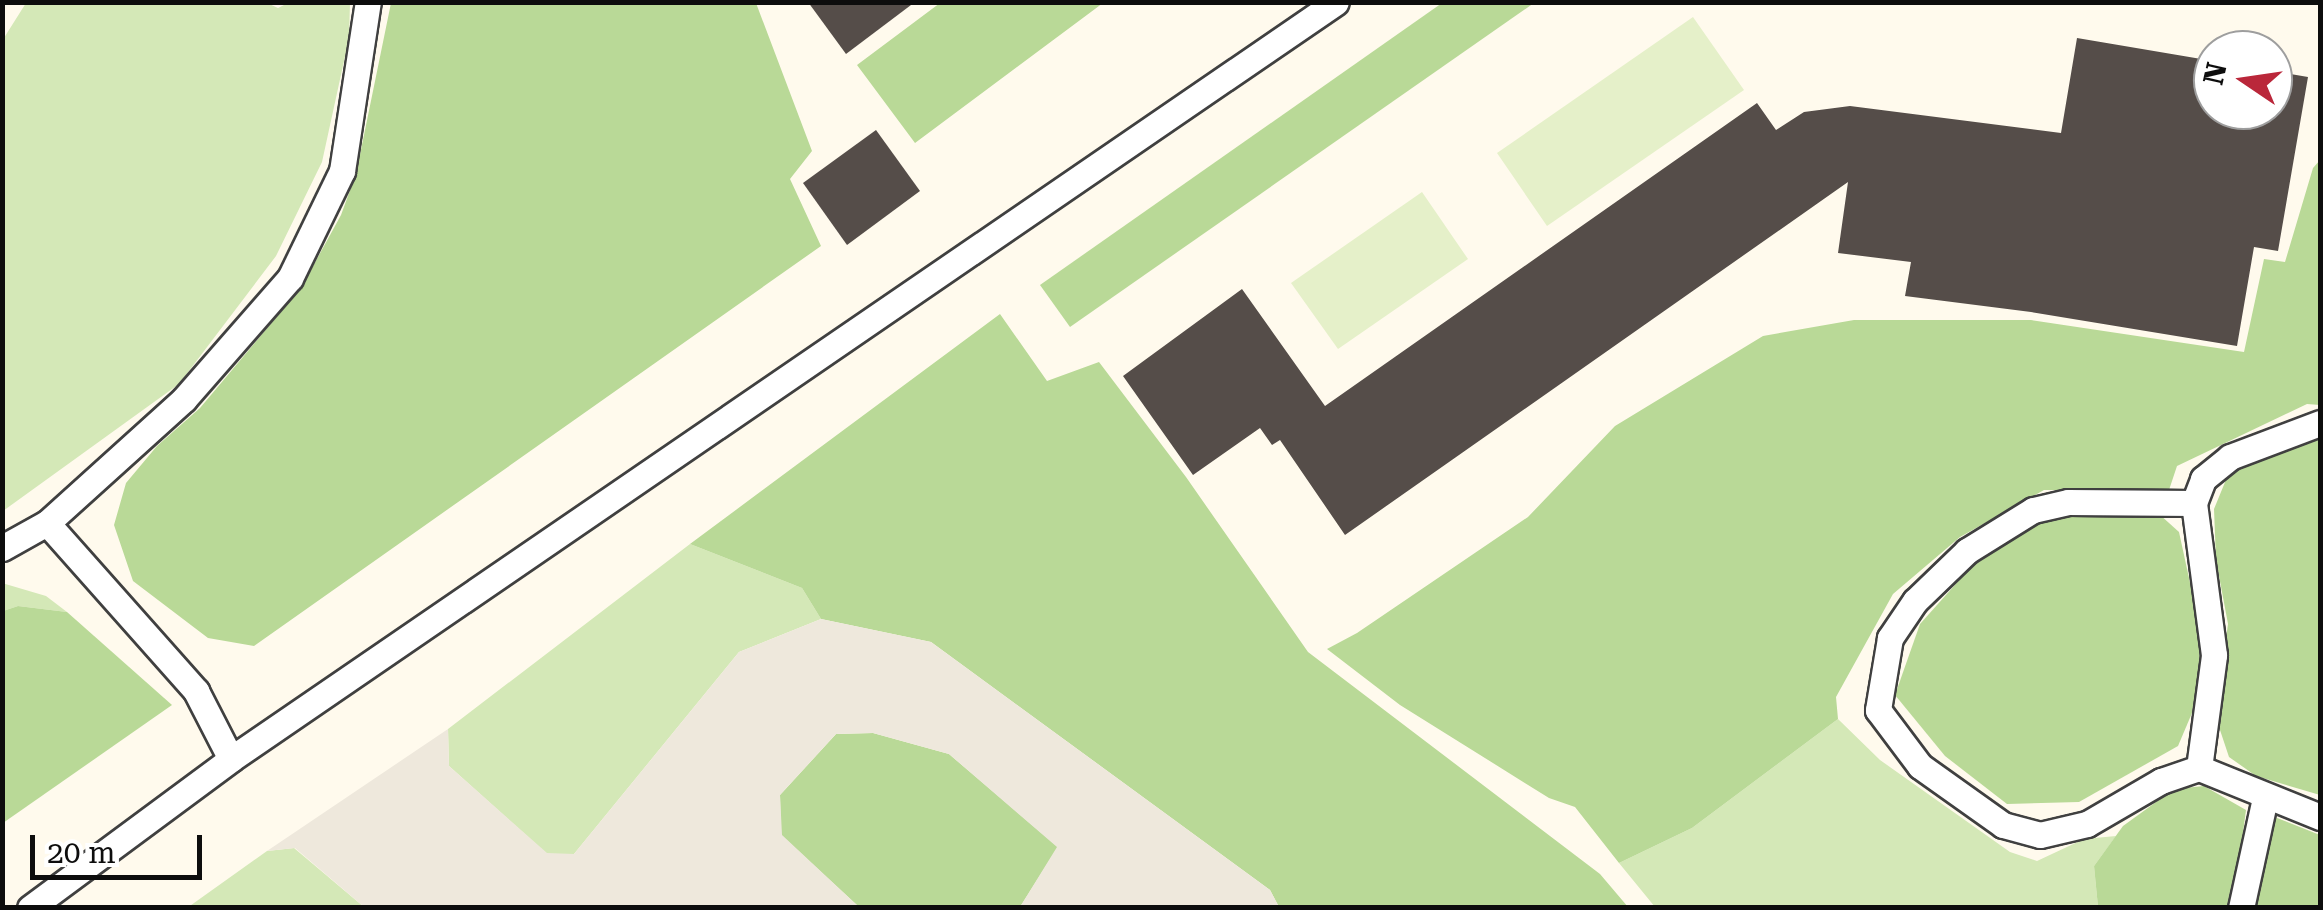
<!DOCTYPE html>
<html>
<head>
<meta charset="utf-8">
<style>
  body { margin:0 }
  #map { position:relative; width:2323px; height:910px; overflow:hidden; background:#fffaed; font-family:"Roboto Serif",serif }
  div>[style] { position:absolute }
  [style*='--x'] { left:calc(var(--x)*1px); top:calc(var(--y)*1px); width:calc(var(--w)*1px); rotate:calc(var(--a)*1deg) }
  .green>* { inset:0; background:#d4e8b7 }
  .forest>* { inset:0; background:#b9d997 }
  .pitch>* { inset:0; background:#e5f0c9 }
  .plaza>* { inset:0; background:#eee8dc }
  .building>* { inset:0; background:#554d49 }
  .roads { filter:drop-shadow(2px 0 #404040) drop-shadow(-2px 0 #404040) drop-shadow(0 2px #404040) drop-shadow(0 -2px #404040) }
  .lane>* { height:25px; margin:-12.5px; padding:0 12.5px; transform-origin:12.5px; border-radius:12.5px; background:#fff }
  span { translate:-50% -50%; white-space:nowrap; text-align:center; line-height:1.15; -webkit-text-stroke:10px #fff; paint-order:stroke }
  .frame { position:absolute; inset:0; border:5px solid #0d0d0d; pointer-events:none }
  .north { position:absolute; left:2193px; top:30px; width:100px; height:100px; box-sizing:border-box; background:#fff; border:2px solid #9e9e9e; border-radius:50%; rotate:283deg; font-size:28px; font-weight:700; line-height:40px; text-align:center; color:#0d0d0d }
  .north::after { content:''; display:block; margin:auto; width:35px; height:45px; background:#ba273a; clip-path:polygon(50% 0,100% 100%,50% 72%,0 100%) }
  .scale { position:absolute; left:30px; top:835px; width:172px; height:45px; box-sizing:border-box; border:5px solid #0d0d0d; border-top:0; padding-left:12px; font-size:30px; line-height:35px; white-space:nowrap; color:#0d0d0d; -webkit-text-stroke:8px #fff; paint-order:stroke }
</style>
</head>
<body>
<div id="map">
  <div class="green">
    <div style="clip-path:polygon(265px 2px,278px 8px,288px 3px,350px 3px,349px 38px,322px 162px,276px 256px,179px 384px,3px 511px,2px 41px,26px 3px)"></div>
    <div style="clip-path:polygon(690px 544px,802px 588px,821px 619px,739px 652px,574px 854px,547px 854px,449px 766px,448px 729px)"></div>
    <div style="clip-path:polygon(2px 583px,46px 596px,67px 612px,18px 606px,3px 611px)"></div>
    <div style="clip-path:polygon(1838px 719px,1880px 760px,2010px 852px,2037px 861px,2084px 839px,2116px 836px,2094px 866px,2098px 907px,1655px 907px,1619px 863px,1692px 828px)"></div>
    <div style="clip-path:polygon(294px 848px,364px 907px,187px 908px,267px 851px)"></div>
  </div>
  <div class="forest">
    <div style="clip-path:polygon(391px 3px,756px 3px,812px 151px,790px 179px,821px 246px,254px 646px,208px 638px,133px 581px,114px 525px,126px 483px,157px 446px,200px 408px,301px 288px,341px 215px,356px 174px)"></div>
    <div style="clip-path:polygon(940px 3px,940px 2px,1103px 3px,915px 143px,857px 65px)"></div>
    <div style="clip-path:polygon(1442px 3px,1534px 3px,1070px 327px,1040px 285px)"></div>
    <div style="clip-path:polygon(2320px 160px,2320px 405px,2307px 404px,2177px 466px,2169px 490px,2044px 490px,1960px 537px,1893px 594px,1836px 697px,1838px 719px,1692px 828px,1619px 863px,1575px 807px,1549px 798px,1400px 705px,1327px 649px,1357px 633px,1528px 517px,1615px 426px,1763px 336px,1854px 320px,2031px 320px,2244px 352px,2264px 259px,2285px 262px,2313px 168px)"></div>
    <div style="clip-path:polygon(1000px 314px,1047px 381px,1099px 362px,1186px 477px,1308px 652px,1600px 874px,1628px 907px,1279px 907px,1270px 890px,931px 642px,821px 619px,802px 588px,690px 544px)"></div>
    <div style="clip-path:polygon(2320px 435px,2320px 795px,2256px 776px,2229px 757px,2215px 715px,2228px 624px,2216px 560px,2214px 509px,2230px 470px)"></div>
    <div style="clip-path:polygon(2065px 513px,2159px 514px,2179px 532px,2199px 624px,2200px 666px,2192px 713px,2178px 746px,2079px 802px,2007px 804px,1945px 756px,1895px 695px,1920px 624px,1980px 557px,2027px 528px)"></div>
    <div style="clip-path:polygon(18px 606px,67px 612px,172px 705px,3px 823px,3px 611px)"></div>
    <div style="clip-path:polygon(873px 733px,949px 754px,1058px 847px,1020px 907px,859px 907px,781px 835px,780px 795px,836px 734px)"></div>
    <div style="clip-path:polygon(2204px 786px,2246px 810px,2233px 907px,2098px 907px,2094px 866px,2123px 826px,2174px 789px)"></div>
    <div style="clip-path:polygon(2272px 816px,2320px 835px,2320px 907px,2250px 908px)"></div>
  </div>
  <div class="pitch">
    <div style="clip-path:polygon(1693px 17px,1744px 90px,1547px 226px,1497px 153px)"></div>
    <div style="clip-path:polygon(1422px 192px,1468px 259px,1338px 349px,1291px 283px)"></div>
  </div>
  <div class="plaza">
    <div style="clip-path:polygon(821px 619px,931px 642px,1270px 890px,1279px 907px,1020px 907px,1057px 847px,949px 754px,873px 733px,836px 734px,780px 795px,782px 835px,859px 907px,364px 907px,295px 848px,267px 851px,448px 729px,449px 766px,547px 853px,574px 854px,739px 652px)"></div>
  </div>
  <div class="building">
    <div style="clip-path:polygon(808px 2px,915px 2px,846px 54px)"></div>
    <div style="clip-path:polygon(2077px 38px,2213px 61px,2213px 110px,2273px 110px,2273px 71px,2308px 77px,2278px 251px,2254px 247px,2237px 346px,2031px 312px,1905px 296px,1911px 262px,1838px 253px,1848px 182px,1345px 535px,1280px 440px,1272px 445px,1260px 428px,1193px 475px,1123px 376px,1242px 289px,1325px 406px,1757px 103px,1776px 130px,1804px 112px,1850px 106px,2061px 133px)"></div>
    <div style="clip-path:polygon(876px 130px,920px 191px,847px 245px,803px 183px)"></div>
  </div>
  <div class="roads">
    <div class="lane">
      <div style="--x:2194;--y:503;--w:126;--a:-179.5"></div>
      <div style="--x:2068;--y:502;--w:36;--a:167"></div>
      <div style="--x:2033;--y:510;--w:78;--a:148.2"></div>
      <div style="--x:1967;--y:551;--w:72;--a:136.1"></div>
      <div style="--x:1915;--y:601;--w:45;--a:124"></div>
      <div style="--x:1890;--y:638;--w:73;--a:99.5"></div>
      <div style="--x:1878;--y:710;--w:70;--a:53.1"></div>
      <div style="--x:1920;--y:766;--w:102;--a:35.4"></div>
      <div style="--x:2003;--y:825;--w:38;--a:15"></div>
      <div style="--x:2040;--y:835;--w:48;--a:-13.2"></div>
      <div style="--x:2087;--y:824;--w:86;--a:-30.2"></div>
      <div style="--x:2161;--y:781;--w:40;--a:-18.9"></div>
      <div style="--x:2199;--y:768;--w:131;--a:22"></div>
      <div style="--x:47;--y:523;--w:225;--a:48.4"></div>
      <div style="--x:196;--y:691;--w:76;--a:62.8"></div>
      <div style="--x:2;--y:548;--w:51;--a:-29.1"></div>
      <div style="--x:47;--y:523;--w:185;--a:-42.1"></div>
      <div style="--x:184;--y:399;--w:161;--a:-48.8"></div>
      <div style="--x:290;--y:278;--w:119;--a:-64.1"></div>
      <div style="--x:342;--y:171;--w:171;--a:-81.3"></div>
      <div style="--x:2199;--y:768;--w:114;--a:-82.4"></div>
      <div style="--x:2214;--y:655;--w:153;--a:-97.5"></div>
      <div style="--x:2194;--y:503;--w:26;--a:-69"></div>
      <div style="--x:2203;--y:479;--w:35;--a:-39"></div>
      <div style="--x:2230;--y:457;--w:96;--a:-20.7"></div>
      <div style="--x:30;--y:908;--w:250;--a:-36.5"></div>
      <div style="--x:231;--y:759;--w:1339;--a:-34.41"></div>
      <div style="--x:2241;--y:908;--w:113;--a:-77.7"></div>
    </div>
  </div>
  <div class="frame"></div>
  <div class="north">N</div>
  <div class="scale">20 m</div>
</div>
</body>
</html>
